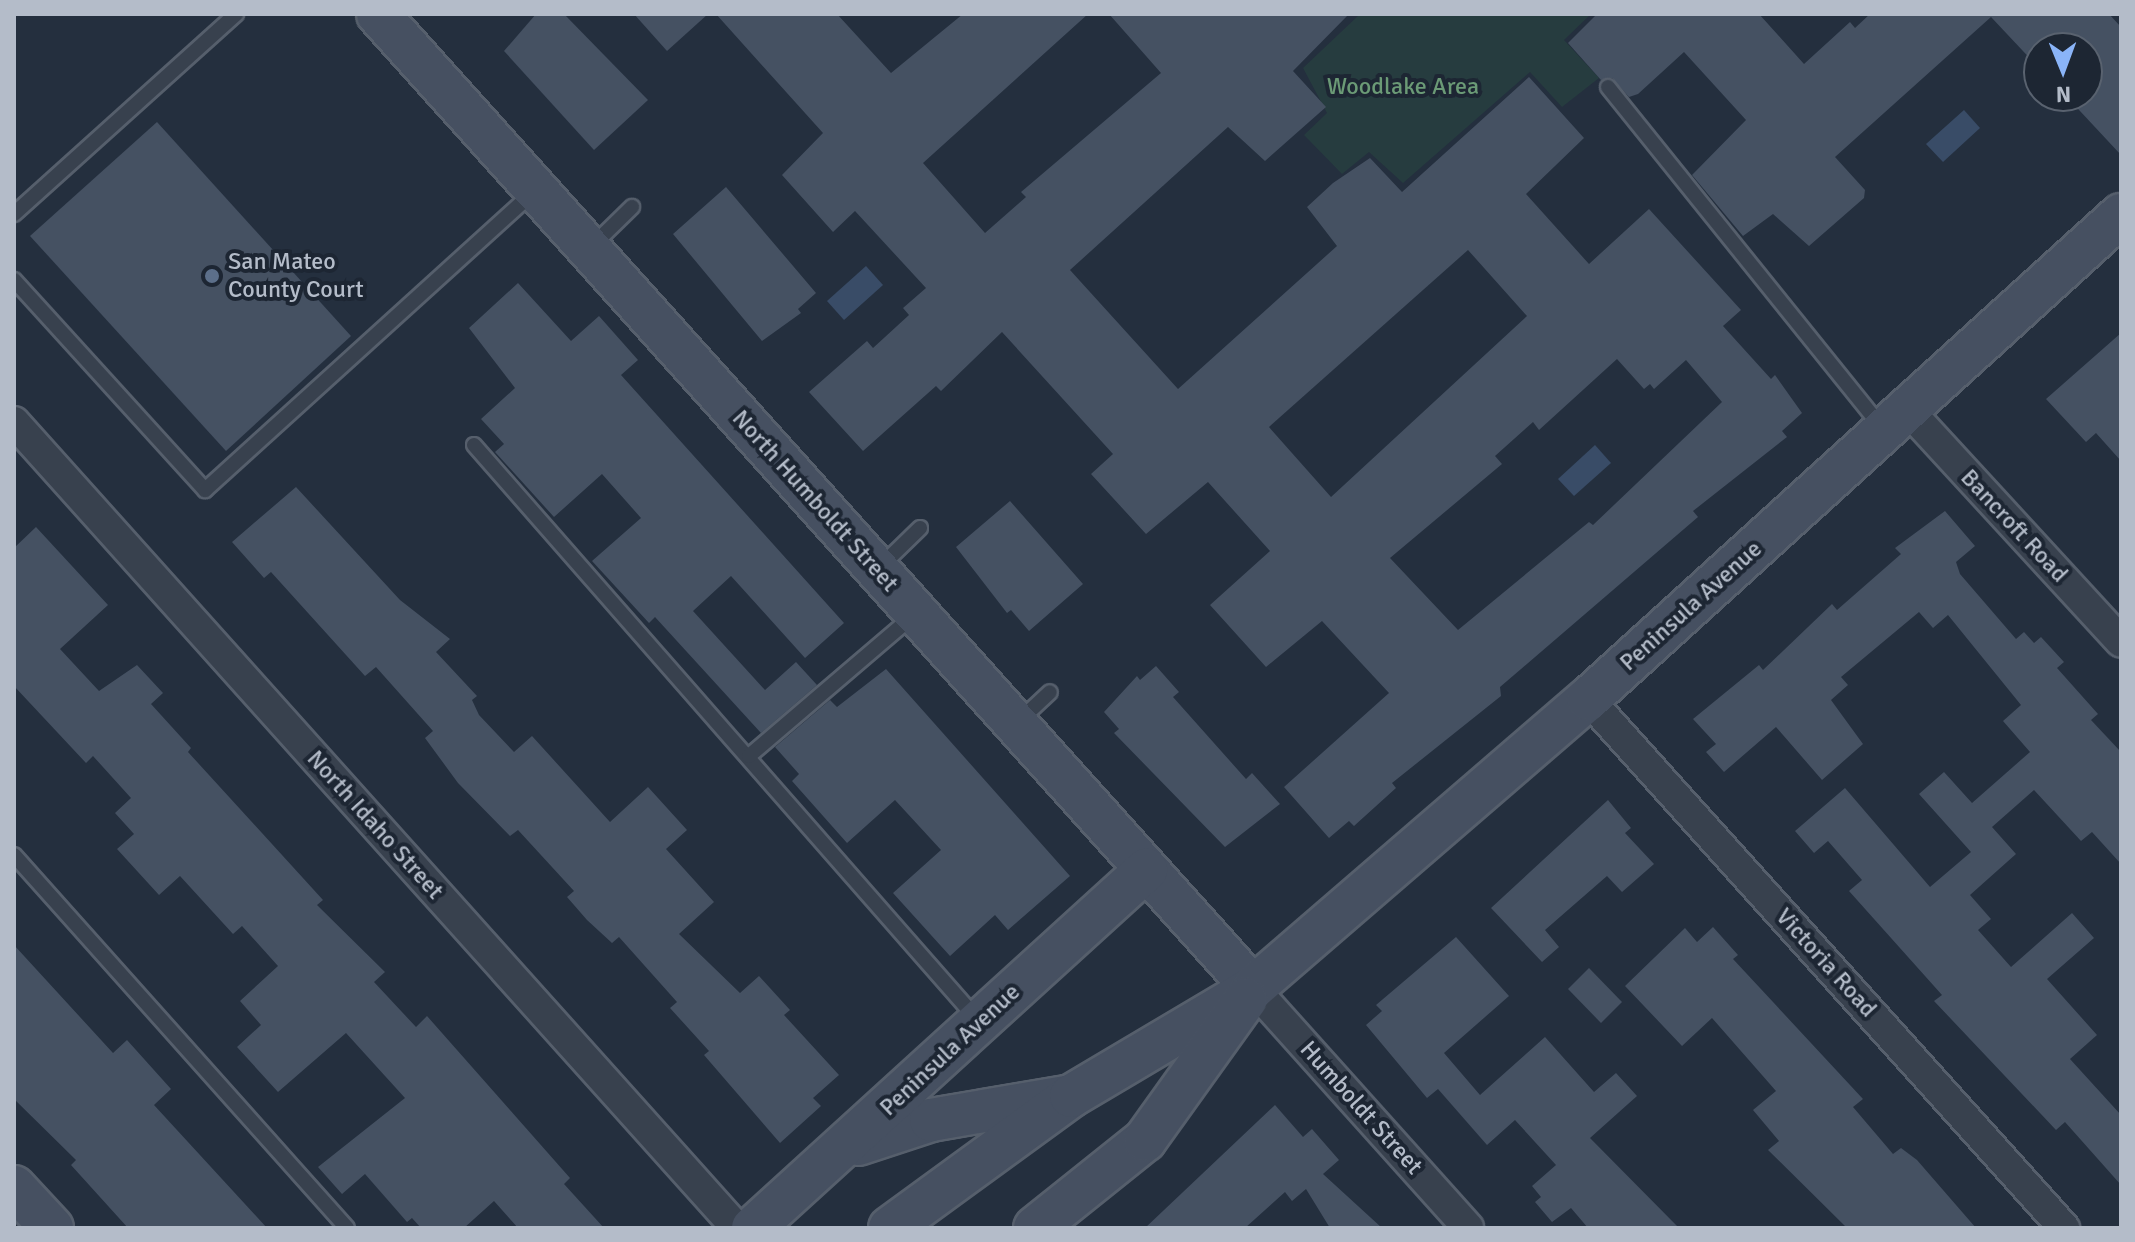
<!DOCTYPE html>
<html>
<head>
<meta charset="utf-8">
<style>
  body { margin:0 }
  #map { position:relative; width:2135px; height:1242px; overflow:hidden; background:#242f3e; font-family:Signika,sans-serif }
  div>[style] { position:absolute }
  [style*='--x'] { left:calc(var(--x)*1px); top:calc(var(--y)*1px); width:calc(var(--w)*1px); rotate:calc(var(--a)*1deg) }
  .green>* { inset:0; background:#263c3f }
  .water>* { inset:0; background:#394c67 }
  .building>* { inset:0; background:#455162 }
  .roads { filter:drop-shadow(2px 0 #565f6c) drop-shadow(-2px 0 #565f6c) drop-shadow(0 2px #565f6c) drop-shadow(0 -2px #565f6c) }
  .lane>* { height:14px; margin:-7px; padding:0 7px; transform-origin:7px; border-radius:7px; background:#38414e }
  .street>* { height:30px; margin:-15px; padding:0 15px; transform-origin:15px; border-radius:15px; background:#38414e }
  .secondary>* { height:42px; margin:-21px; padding:0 21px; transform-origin:21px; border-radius:21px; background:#465061 }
  .dots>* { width:22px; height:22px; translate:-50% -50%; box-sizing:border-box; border:4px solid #1d2633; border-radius:50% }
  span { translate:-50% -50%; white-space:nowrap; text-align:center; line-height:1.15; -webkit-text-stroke:8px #1d2633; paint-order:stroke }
  .park-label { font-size:24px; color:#6b9a76 }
  .poi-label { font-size:24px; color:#b4bcc9 }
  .left { translate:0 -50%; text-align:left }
  .street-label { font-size:24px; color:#b4bcc9 }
  .frame { position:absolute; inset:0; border:16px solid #b4bcc9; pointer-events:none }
  .north { position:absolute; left:2023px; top:32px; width:80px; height:80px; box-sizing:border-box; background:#1d2633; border:2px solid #59626f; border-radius:50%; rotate:179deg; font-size:22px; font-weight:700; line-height:32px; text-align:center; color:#b4bcc9 }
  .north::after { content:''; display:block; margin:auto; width:28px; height:36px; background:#8ab4f8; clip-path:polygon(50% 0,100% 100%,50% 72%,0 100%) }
</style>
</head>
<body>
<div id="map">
  <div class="green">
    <div style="clip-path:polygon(1360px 14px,1591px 14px,1564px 40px,1599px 78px,1562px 107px,1530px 72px,1403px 183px,1369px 152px,1342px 174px,1304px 135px,1327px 113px,1303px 68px)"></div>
  </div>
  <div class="water">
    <div style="clip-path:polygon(1964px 110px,1980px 128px,1943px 162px,1926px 144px)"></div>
    <div style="clip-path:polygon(866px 266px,883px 285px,844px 320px,827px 301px)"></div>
    <div style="clip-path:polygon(1595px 445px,1611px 463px,1574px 496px,1558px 479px)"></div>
  </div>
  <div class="building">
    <div style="clip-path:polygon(536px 14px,564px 14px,648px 100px,594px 150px,504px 51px)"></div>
    <div style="clip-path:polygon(634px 14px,708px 14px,667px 51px)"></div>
    <div style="clip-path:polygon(evenodd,716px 14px,837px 14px,891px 73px,963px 14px,1088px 14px,923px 163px,985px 233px,1026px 197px,1021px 192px,1161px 73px,1109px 14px,1349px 14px,1293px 71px,1326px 107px,1265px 161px,1228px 127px,1070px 270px,1178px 389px,1337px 246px,1307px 207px,1333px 183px,1370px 158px,1402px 192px,1529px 77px,1584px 138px,1526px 194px,1589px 264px,1649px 209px,1741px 310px,1723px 326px,1771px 379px,1775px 375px,1802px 413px,1782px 431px,1787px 437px,1693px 511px,1698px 517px,1500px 687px,1501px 696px,1392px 783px,1396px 788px,1354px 826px,1349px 821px,1329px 838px,1284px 787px,1389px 693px,1322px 621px,1266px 667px,1210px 605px,1270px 551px,1208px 482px,1146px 534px,1091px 474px,1113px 454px,1002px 332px,941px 391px,936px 386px,863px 451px,809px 392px,867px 341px,873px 348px,909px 315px,903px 308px,926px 288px,855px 211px,833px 232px,782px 175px,823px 133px,716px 14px,1468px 250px,1527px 316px,1331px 497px,1269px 427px,1468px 250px,716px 14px,1617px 359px,1644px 389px,1650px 384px,1654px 389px,1686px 360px,1722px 402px,1593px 525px,1589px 522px,1458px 630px,1390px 558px,1502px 464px,1495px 456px,1533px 422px,1539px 430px,1617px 359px)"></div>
    <div style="clip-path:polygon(1597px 14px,1759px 14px,1804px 64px,1850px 22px,1855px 28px,1870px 14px,2109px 14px,2121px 27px,2121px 155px,2066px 96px,2087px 96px,2087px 48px,2039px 48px,2039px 68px,1991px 17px,1835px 157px,1865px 190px,1864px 198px,1809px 246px,1773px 214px,1743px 236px,1692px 175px,1746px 120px,1684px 52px,1638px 94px,1629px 97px,1612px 78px,1601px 80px,1568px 43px)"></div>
    <div style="clip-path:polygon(157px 122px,351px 336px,226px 451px,30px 236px)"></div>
    <div style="clip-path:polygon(726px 187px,816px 293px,798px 309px,801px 313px,762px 341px,673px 234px)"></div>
    <div style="clip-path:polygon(518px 283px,571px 341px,599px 316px,638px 360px,621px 375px,844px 623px,805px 658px,731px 576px,693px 611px,765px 690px,796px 662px,817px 685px,761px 733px,655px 617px,649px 623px,592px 561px,641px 518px,602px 474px,554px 517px,495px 452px,504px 444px,481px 419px,515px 388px,469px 328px)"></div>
    <div style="clip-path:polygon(2121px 333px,2121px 461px,2096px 433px,2086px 442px,2046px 399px)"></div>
    <div style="clip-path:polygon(296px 487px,400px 600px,450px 639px,436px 652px,477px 696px,472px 700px,479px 715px,514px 752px,532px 736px,610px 822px,648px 787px,687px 830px,666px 849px,714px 902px,679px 934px,740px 993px,759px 976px,790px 1010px,784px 1015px,839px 1075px,813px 1098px,821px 1106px,780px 1143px,704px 1055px,709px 1051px,670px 1008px,677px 1002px,619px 937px,612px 943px,587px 920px,567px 897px,574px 891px,518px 830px,510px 836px,458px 783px,425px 738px,433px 731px,376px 667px,365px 676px,271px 572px,264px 578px,232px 542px)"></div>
    <div style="clip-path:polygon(1010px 501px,1083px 584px,1029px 631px,1011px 610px,1007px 613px,956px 547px)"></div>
    <div style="clip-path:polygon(1945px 511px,1975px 546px,1956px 562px,1960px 574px,2016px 639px,2024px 632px,2034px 643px,2041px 637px,2064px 662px,2057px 668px,2098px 714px,2091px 720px,2121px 752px,2121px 864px,2092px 832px,2081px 841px,2034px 790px,1992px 827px,2016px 854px,1970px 895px,1991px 919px,1978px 930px,2011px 967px,2072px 913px,2094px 938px,2047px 979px,2097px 1035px,2070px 1059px,2121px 1115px,2121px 1185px,2065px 1122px,2056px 1130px,1934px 1001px,1942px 995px,1849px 891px,1862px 880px,1828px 841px,1814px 853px,1795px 831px,1845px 788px,1930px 887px,1971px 852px,1919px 794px,1944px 772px,1972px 803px,2030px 752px,2003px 721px,2021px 705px,1948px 615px,1933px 628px,1919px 612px,1841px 677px,1848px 685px,1831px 700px,1863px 744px,1822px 780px,1776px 727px,1724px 772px,1706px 752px,1716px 744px,1693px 719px,1759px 665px,1763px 670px,1832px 604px,1837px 610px,1901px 554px,1895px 548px)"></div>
    <div style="clip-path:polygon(36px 527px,108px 605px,60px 649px,99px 691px,137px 665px,163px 693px,151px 704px,191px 748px,188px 752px,323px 900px,317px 905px,385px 972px,374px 982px,416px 1027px,427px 1016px,570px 1178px,564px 1184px,604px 1228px,518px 1228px,494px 1201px,464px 1228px,421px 1228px,412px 1218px,407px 1222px,365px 1174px,342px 1194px,318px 1167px,405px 1098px,346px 1033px,278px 1092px,237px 1047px,261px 1025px,240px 1001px,278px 966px,242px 926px,233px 934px,180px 876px,159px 895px,117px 849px,134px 834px,115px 813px,131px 798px,93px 756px,86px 763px,14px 686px,14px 548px)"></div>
    <div style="clip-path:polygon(1156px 666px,1179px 692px,1173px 697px,1246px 779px,1252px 773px,1280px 804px,1225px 847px,1114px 733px,1119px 729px,1104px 712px,1137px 676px,1140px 680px)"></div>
    <div style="clip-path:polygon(886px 669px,1070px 876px,1008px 930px,995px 915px,950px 956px,893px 893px,941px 850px,895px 800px,847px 843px,792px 781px,799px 774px,775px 747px,830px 700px,837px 707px)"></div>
    <div style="clip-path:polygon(1608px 800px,1631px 828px,1625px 833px,1654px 864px,1622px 892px,1607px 876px,1545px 930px,1559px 947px,1542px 962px,1491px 908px)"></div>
    <div style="clip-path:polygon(1713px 927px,1738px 955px,1733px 959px,1863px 1099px,1853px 1107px,1893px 1154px,1901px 1148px,1917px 1160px,1976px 1228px,1847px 1228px,1768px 1150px,1779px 1141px,1753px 1110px,1776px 1091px,1712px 1018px,1682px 1046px,1625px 986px,1685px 928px,1697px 942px)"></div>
    <div style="clip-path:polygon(1456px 937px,1509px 996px,1444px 1053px,1480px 1095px,1545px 1037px,1594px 1092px,1616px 1073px,1637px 1096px,1590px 1138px,1679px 1228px,1588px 1228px,1571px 1208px,1552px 1222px,1535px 1202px,1541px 1197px,1532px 1186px,1556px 1165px,1515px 1120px,1487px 1145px,1438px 1089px,1427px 1098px,1366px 1025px,1382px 1011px,1376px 1005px)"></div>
    <div style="clip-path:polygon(14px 945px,113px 1053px,127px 1040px,171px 1089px,154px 1105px,267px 1228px,128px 1228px,71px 1165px,76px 1160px,14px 1099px)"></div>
    <div style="clip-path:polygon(1589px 968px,1622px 1002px,1601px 1023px,1568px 989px)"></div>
    <div style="clip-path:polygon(1275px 1105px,1303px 1137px,1312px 1129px,1339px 1160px,1323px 1174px,1382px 1228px,1330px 1228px,1306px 1189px,1292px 1201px,1285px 1192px,1245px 1228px,1145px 1228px)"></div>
  </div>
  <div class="roads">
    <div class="lane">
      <div style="--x:1608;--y:87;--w:435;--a:51.2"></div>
      <div style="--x:14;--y:214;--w:299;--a:-42"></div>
      <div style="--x:592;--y:246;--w:56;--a:-44.3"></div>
      <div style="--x:14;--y:280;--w:284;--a:47.7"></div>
      <div style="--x:205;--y:490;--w:444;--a:-42.2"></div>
      <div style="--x:474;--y:445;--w:762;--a:48.78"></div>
      <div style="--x:880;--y:567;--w:56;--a:-44.3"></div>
      <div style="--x:1019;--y:721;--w:42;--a:-43.1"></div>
      <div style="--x:749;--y:756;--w:216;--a:-40.5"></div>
      <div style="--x:14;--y:855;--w:500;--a:48.24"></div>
    </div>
    <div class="street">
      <div style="--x:1907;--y:409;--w:316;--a:47.4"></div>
      <div style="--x:14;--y:422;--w:1083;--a:48.11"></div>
      <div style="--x:1588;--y:699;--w:712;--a:48.02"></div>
      <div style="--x:1253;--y:988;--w:322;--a:48.1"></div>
    </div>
    <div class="secondary">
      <div style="--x:378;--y:14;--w:1309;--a:48.06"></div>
      <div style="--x:858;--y:1144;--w:77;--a:-18.2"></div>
      <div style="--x:931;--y:1120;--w:137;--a:-9.7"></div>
      <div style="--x:14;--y:1187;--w:56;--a:47.2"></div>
      <div style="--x:753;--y:1228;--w:532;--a:-42.33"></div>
      <div style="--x:890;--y:1228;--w:224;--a:-36.1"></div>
      <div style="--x:1071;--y:1096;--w:212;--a:-30.7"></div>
      <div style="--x:1253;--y:988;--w:442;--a:-40.8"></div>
      <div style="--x:1588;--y:699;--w:720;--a:-42.24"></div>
      <div style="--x:1035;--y:1228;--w:141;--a:-38.7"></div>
      <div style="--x:1145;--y:1140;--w:173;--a:-54.4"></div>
    </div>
  </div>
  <div class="dots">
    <div style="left:212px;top:276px;background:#5c6f8a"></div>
  </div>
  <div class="park-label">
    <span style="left:1403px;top:87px">Woodlake Area</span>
  </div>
  <div class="poi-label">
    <span class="left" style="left:228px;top:276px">San Mateo<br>County Court</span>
  </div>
  <div class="street-label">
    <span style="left:815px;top:501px;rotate:48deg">North Humboldt Street</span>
    <span style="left:2014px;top:526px;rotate:47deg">Bancroft Road</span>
    <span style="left:1691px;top:606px;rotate:-42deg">Peninsula Avenue</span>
    <span style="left:375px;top:825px;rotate:48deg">North Idaho Street</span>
    <span style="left:1826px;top:963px;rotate:48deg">Victoria Road</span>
    <span style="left:950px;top:1050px;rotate:-43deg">Peninsula Avenue</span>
    <span style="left:1361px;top:1108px;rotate:48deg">Humboldt Street</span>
  </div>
  <div class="frame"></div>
  <div class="north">N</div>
</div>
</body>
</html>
